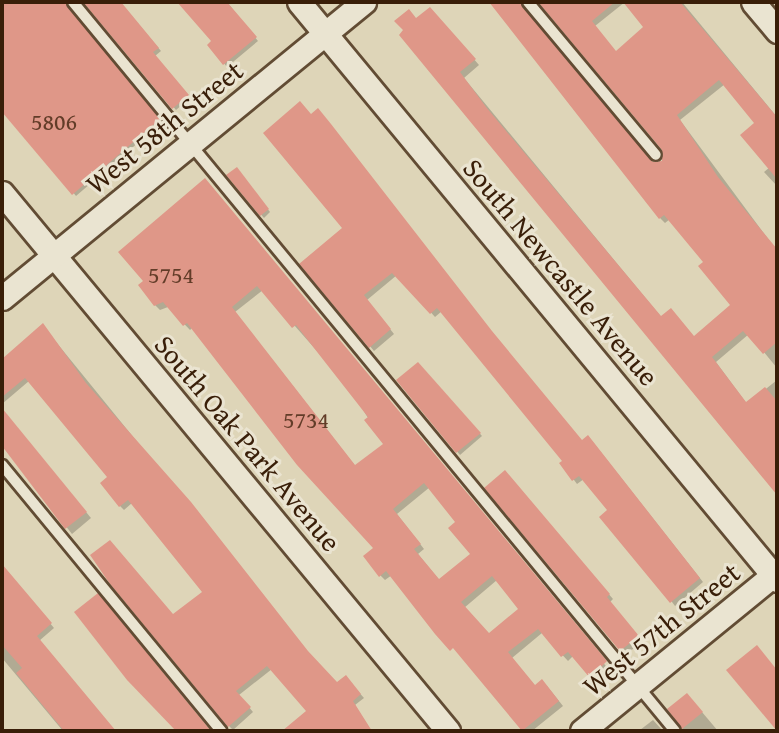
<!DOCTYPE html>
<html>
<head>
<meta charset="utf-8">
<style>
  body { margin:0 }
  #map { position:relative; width:779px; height:733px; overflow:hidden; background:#ded5b8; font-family:"Gentium Book Plus",serif }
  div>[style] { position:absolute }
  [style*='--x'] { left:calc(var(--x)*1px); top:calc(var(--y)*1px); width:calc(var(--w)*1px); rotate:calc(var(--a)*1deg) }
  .shadow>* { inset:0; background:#0003 }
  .building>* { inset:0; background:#df9788 }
  .roads { filter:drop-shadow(2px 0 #624c34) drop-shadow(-2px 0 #624c34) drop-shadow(0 2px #624c34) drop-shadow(0 -2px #624c34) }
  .service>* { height:10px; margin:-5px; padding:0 5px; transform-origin:5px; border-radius:5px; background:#eae4d1 }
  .minor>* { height:23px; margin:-11.5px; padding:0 11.5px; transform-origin:11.5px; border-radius:11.5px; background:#eae4d1 }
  span { translate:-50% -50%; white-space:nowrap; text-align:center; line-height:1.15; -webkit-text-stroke:6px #eae4d1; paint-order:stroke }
  .number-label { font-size:24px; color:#623c28 }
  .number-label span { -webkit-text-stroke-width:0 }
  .street-label { font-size:28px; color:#391e08 }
  .frame { position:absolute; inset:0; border:4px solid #391e08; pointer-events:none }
</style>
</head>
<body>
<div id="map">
  <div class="shadow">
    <div style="clip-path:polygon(2px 2px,70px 2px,69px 11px,161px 123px,76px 196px,2px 106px)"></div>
    <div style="clip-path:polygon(85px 2px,120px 2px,161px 51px,155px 56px,190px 98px,176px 110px)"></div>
    <div style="clip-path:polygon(180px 2px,227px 2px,258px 41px,227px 67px,209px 45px,214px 41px)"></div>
    <div style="clip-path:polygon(490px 2px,518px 2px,650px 162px,662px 163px,664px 149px,540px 2px,625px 2px,595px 26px,616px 53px,646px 27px,625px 2px,682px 2px,777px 117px,777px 186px,764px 172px,770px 167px,757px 124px,725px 84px,680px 120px,777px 251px,777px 298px,762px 317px,777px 335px,777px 368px,749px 334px,716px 362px,747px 404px,777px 380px,777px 492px,401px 35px,416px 20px,435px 14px,479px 65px,464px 78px,662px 318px,694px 338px,733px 306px,706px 263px,670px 219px,665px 223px,660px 218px,568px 102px,572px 99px)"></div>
    <div style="clip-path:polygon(239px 172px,270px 212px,264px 218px,229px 176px)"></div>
    <div style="clip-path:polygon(evenodd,209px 185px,610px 671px,596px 682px,573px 656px,568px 661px,542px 633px,512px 658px,536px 687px,547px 686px,563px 706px,532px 731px,525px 731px,459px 652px,437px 633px,392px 575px,385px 580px,380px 575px,375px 549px,193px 327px,190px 330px,168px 307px,160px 310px,155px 305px,209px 185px,263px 290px,348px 386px,385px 445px,356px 467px,235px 312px,263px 290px,209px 185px,430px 487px,458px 522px,473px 554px,440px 581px,418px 554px,424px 549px,397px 514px,430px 487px,209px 185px,497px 580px,520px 609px,489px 635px,464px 608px,497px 580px)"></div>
    <div style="clip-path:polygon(345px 229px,496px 337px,582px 442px,592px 441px,703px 582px,675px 606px,672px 602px,601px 517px,610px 511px,584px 479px,577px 484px,574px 480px,561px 463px,565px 461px,442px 311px,435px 317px,397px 275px,367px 300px,394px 334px,374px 351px,302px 264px)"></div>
    <div style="clip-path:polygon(43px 326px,312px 657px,337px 685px,349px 681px,364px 698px,355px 705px,371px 731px,285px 731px,309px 711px,272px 669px,239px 695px,253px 712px,233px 730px,229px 726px,93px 555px,174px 617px,205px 592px,132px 503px,124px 510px,120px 506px,102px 484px,110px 478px,29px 381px,2px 404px,2px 360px)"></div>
    <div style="clip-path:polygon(418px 364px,482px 436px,460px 455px,398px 381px)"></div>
    <div style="clip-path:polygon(9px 419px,91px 518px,72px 534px,2px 445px,2px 426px)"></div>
    <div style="clip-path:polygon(509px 477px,613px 599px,610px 602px,642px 642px,625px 655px)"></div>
    <div style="clip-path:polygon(2px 565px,54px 628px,39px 641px,114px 731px,63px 731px,2px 658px)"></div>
    <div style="clip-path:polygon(691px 699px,718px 731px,684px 731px,669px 709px)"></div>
    <div style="clip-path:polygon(653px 720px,663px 731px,641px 731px,640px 730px)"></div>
  </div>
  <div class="building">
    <div style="clip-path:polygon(2px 2px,65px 2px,160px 119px,72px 195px,2px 112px)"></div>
    <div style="clip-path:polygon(83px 2px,121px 2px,159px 48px,153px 52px,189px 95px,172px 109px)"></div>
    <div style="clip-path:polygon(177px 2px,227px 2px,257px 37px,223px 65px,207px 45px,211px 41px)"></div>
    <div style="clip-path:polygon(489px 2px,520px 2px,653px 162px,662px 161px,662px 150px,538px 2px,615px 2px,592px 21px,616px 51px,643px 27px,623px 2px,680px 2px,777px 117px,777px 179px,740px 135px,754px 123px,719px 80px,677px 115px,718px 177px,777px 249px,777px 342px,763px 354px,743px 331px,712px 357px,746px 402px,765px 387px,777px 401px,777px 495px,399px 35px,403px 30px,394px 21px,409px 9px,416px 18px,430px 7px,476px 59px,460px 72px,486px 107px,661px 316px,671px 308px,694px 336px,730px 305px,698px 266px,703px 262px,664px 215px,659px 219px)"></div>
    <div style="clip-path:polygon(300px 101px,311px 114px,318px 108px,331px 124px,492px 331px,582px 440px,588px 435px,700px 578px,670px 603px,599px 517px,607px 510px,579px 476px,572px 481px,559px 463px,562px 461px,437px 308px,430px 314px,392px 273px,364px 295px,391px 329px,369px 348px,299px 264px,342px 228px,263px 133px)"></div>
    <div style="clip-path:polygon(237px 167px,269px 209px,260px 216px,226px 175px)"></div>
    <div style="clip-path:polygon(evenodd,205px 178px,607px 661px,590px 678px,568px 652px,561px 657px,538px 629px,508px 652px,535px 685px,542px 679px,559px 701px,522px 731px,453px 648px,450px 651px,435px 634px,386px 571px,379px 577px,363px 556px,373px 548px,297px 465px,187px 323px,183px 326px,163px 302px,154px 306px,138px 285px,143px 281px,118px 252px,205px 178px,257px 286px,292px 328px,296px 325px,368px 417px,364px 420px,383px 444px,355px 465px,232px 307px,257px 286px,205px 178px,424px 483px,455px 522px,448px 528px,470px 554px,439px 579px,414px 549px,421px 544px,393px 509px,424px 483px,205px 178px,492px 576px,518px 609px,489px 633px,461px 602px,492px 576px)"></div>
    <div style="clip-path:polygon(43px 323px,86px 383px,191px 502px,308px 651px,337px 682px,346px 675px,361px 694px,353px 701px,372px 731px,282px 731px,306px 711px,267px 666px,236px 691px,251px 707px,228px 727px,110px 584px,90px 555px,110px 540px,173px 614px,202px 592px,128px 500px,119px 507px,100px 483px,107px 477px,25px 378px,2px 397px,2px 359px)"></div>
    <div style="clip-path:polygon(418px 362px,481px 433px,456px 453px,396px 380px)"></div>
    <div style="clip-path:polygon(2px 408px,87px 512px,65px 529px,2px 446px)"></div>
    <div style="clip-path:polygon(505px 470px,610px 594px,607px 597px,639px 636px,620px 651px,484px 488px)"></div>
    <div style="clip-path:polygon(2px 564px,52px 623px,37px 636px,116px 731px,64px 731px,16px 673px,22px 668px,2px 645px)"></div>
    <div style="clip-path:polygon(98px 593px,211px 731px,176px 731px,127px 680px,74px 612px)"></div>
    <div style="clip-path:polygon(757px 645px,777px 670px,777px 731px,726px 670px)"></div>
    <div style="clip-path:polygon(687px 693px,703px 712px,682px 729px,667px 709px)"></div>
  </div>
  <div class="roads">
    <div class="service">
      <div style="--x:73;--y:2;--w:945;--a:50.45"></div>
      <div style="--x:528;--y:2;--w:199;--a:50.1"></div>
      <div style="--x:2;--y:465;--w:345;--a:50.5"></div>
    </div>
    <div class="minor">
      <div style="--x:299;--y:2;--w:750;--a:50.41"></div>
      <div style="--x:753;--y:2;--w:38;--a:50"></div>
      <div style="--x:2;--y:193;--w:699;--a:50.34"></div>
      <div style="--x:2;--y:298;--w:468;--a:-39.3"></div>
      <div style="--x:582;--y:731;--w:252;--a:-39.2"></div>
    </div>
  </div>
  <div class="number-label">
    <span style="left:54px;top:122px">5806</span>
    <span style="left:171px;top:275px">5754</span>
    <span style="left:306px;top:420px">5734</span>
  </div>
  <div class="street-label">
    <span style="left:164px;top:127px;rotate:-39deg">West 58th Street</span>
    <span style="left:561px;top:272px;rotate:50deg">South Newcastle Avenue</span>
    <span style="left:248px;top:443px;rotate:50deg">South Oak Park Avenue</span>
    <span style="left:661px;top:629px;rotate:-39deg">West 57th Street</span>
  </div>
  <div class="frame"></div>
</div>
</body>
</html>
